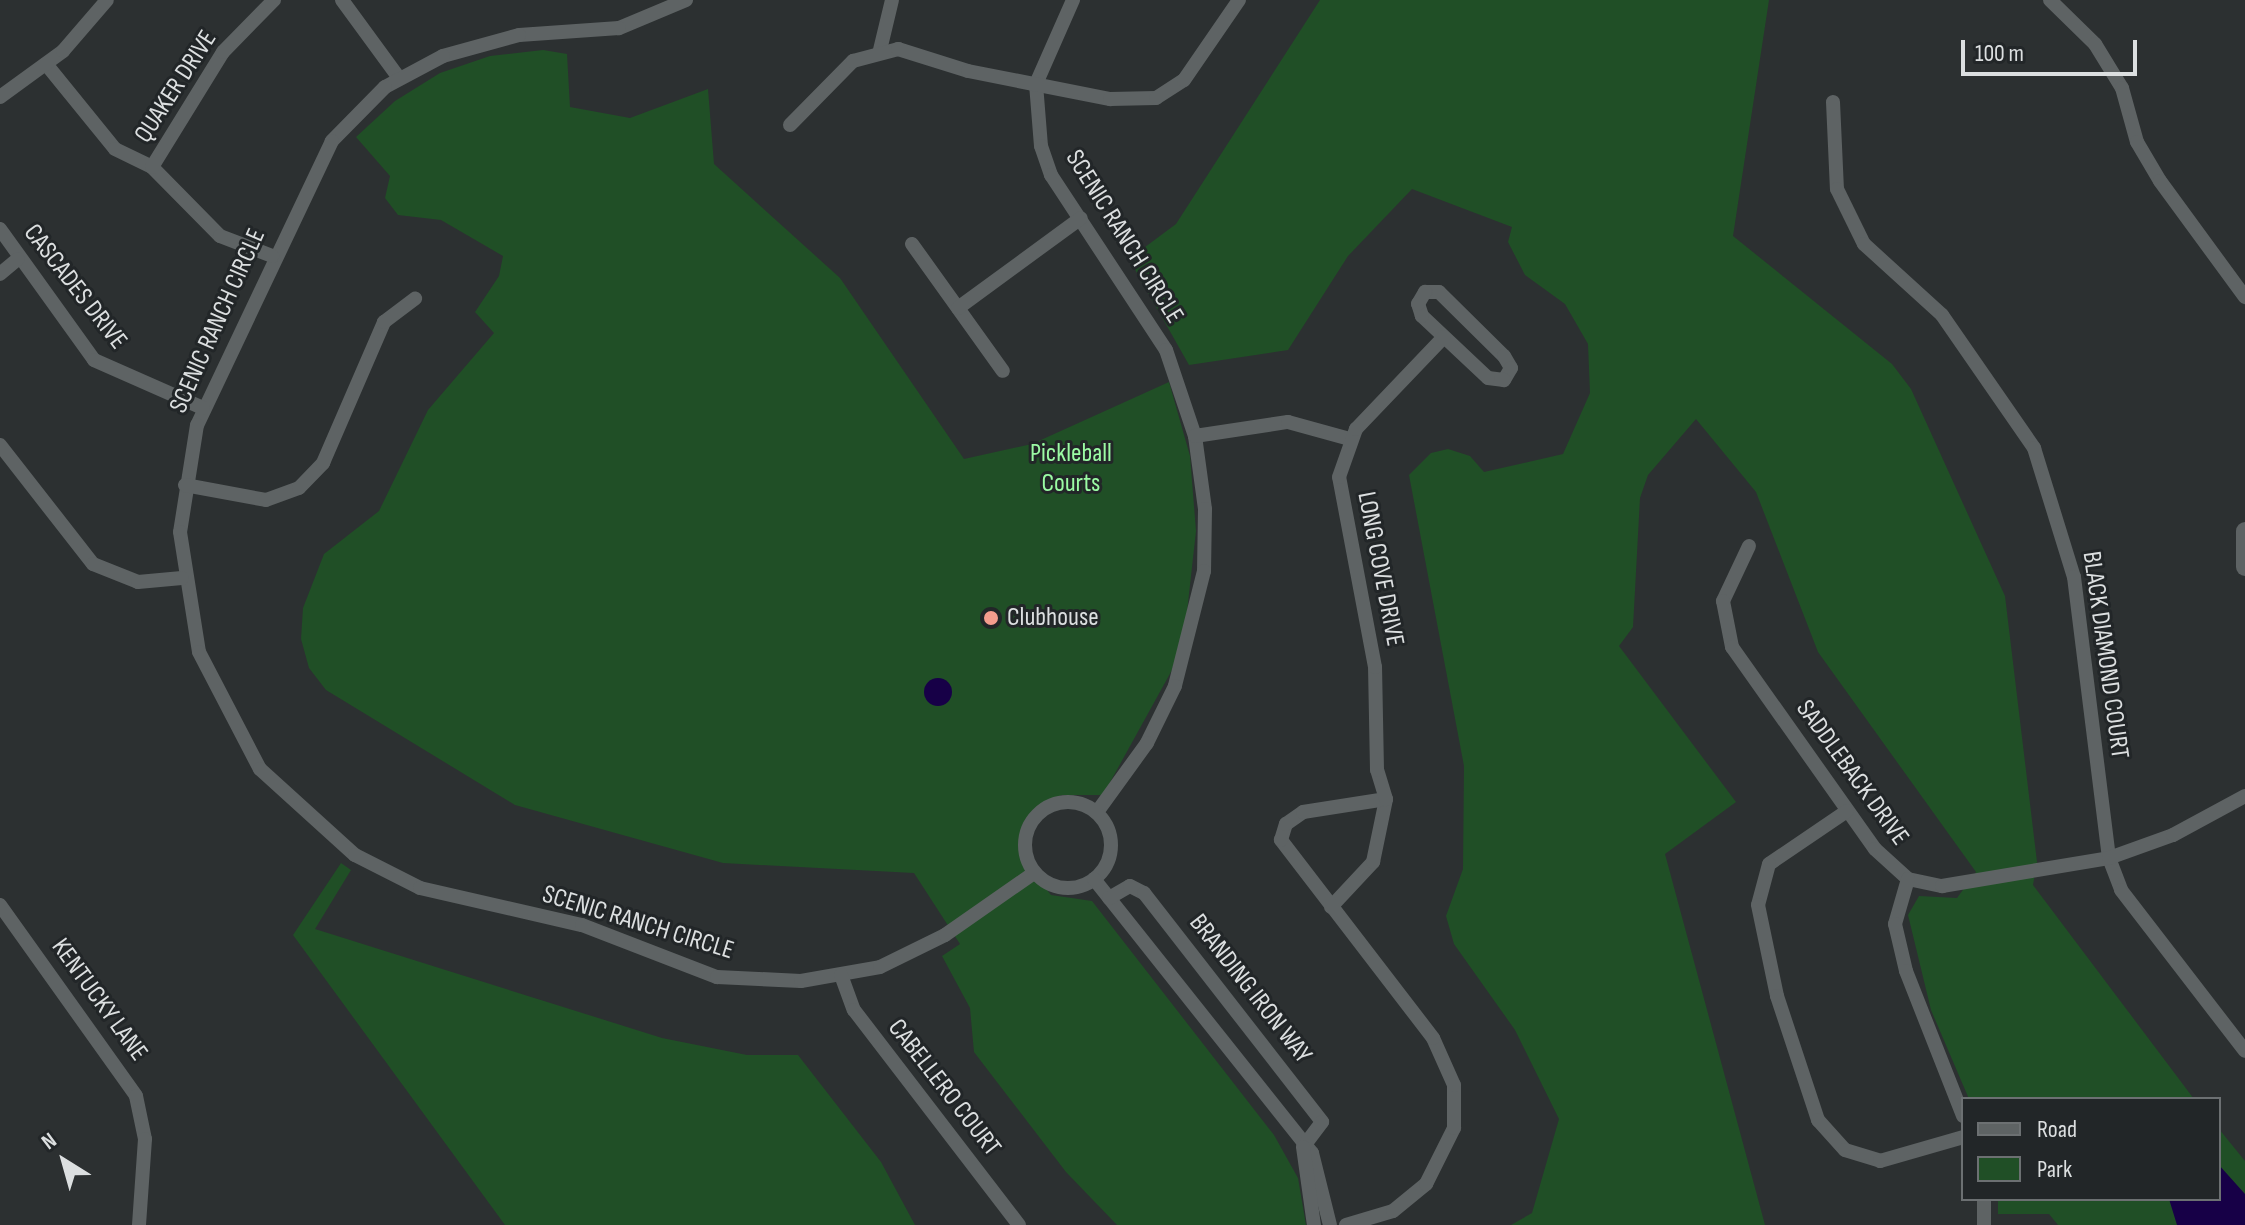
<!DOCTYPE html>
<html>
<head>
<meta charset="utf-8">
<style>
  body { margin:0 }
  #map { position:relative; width:2245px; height:1225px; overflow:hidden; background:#2c3031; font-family:"Sofia Sans Condensed",sans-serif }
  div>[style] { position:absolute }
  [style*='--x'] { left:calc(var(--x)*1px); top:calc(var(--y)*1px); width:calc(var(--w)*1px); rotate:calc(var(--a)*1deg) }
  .green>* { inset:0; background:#204f26 }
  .water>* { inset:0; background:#170047 }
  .round { border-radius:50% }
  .minor>* { height:14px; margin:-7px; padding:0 7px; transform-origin:7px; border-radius:7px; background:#5e6364 }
  .minor>.ring { margin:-7px; padding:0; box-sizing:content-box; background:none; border:14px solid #5e6364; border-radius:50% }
  .secondary>* { height:18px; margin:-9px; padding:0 9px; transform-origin:9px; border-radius:9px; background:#5e6364 }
  .dots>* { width:22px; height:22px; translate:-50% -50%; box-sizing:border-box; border:4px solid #222628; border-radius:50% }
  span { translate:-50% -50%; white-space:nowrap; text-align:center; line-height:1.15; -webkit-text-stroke:6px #222628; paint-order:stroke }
  .street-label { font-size:26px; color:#dcdfe0 }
  .park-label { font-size:26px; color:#9bfba4 }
  .poi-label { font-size:26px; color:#dcdfe0 }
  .left { translate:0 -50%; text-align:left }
  .legend { position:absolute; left:1961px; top:1097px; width:260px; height:104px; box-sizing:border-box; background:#222628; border:2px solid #6c7072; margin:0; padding:10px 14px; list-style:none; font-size:24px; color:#dcdfe0 }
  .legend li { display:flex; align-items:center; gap:16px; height:40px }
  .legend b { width:40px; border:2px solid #6c7072 }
  .north { position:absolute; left:24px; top:1121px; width:80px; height:80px; -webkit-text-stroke:6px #222628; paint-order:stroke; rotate:323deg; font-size:22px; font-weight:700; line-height:32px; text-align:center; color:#dcdfe0 }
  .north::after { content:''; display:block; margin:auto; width:28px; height:36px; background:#dcdfe0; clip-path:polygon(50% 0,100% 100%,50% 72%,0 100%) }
  .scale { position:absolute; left:1961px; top:40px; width:176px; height:36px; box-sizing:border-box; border:4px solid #dcdfe0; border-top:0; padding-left:10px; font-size:24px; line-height:28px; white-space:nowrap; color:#dcdfe0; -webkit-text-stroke:6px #222628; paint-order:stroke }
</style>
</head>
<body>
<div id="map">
  <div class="green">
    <div style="clip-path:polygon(1320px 0,1769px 0,1733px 236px,1892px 364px,1911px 389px,2005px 596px,2037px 862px,2033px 885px,2194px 1099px,1969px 1099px,1931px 1010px,1908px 915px,1919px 896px,1957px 898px,1976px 872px,1818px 652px,1756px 492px,1696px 419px,1648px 475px,1640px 498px,1633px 627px,1619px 646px,1736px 802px,1665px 854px,1765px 1225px,1511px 1225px,1532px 1213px,1559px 1119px,1515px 1030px,1454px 944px,1446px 916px,1463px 869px,1464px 766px,1409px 475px,1431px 453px,1448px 449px,1470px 456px,1484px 472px,1563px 454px,1590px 393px,1588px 344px,1565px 304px,1525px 275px,1508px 242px,1512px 227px,1412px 189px,1348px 256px,1288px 350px,1189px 365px,1129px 259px,1176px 224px)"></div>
    <div style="clip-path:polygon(543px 50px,567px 54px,570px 107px,630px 118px,708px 89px,714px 164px,840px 278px,964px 459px,1032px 444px,1169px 382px,1190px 456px,1196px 531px,1186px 621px,1172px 670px,1103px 795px,1062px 795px,1036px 807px,1020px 832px,1021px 857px,1051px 895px,1092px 901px,1274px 1135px,1298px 1178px,1306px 1225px,1117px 1225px,1066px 1172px,974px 1052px,970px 1008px,942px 956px,960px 944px,914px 873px,723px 863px,515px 805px,326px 690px,309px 668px,301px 639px,303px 608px,324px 554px,379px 511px,428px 410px,494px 333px,475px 312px,499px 276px,503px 256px,441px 220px,398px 215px,385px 198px,390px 176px,356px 137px,395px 101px,440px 73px,490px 56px)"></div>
    <div style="clip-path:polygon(341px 863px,351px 870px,315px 929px,662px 1038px,747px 1055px,798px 1055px,881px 1162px,915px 1225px,505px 1225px,293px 935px)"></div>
    <div style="clip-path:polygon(2219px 1129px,2245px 1161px,2245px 1225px,2058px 1225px,2049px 1214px,1998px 1214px,1998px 1199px,2219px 1199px)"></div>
  </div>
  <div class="water">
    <div class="round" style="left:924px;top:678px;width:28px;height:28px"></div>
    <div style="clip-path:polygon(2219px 1165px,2245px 1194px,2245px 1225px,2177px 1225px,2169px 1199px,2219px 1199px)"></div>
  </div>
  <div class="minor">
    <div style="--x:342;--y:0;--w:97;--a:53.8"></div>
    <div style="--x:686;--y:0;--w:73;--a:157.3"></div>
    <div style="--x:619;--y:28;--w:100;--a:176"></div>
    <div style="--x:519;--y:35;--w:79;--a:164.6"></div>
    <div style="--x:443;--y:56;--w:66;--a:151.9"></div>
    <div style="--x:385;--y:87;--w:76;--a:134.5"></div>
    <div style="--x:332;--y:141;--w:314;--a:115.4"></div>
    <div style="--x:197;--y:425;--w:108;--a:99"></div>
    <div style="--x:180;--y:532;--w:121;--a:81"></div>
    <div style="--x:199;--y:652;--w:132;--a:62.5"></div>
    <div style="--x:260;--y:769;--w:128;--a:42.2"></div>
    <div style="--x:355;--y:855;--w:73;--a:26.9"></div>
    <div style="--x:420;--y:888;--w:166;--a:12.9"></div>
    <div style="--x:582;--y:925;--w:145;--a:21.1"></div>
    <div style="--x:717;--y:977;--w:84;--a:2.7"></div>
    <div style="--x:801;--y:981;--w:80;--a:-10"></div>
    <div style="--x:880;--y:967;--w:72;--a:-26.2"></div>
    <div style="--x:945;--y:935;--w:108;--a:-34.9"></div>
    <div style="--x:1073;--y:0;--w:92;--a:113.8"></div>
    <div style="--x:1036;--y:84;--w:62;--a:85.4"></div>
    <div style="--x:1041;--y:146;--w:31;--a:71"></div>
    <div style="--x:1051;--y:175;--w:209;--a:56.7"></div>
    <div style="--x:1166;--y:350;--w:91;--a:71.4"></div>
    <div style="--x:1195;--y:436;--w:74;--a:82.2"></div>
    <div style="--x:1205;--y:509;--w:62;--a:90.9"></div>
    <div style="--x:1204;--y:571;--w:119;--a:104.2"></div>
    <div style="--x:1175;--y:686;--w:64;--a:116.2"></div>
    <div style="--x:1147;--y:743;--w:85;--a:125.9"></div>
    <div style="--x:2050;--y:0;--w:63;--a:44.4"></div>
    <div style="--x:2095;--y:44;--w:52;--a:58.5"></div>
    <div style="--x:2122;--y:88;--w:56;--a:74.5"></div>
    <div style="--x:2137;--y:142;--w:45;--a:59.5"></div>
    <div style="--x:2160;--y:181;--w:144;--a:53.8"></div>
    <div style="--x:880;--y:50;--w:51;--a:-76.5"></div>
    <div style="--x:46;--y:64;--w:109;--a:50.9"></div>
    <div style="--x:115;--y:149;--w:41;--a:25.9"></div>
    <div style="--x:152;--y:167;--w:97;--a:45.4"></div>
    <div style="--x:220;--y:236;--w:56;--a:21"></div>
    <div style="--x:0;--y:97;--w:78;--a:-36.1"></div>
    <div style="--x:63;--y:51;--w:67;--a:-49.2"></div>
    <div style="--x:1833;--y:102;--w:87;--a:87.4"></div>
    <div style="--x:1837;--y:189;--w:61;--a:63.9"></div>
    <div style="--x:1864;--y:244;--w:105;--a:42.3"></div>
    <div style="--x:1942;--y:315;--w:162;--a:55.3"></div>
    <div style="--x:2034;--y:448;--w:135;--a:72.8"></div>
    <div style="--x:2074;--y:577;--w:283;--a:82.9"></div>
    <div style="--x:2109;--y:858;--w:34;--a:69"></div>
    <div style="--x:2121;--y:890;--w:203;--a:52.4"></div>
    <div style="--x:790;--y:125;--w:90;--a:-45.5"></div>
    <div style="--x:853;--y:61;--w:47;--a:-14.9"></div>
    <div style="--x:898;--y:49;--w:73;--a:17.4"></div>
    <div style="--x:968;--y:71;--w:145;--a:11.2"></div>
    <div style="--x:1110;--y:99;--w:46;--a:-1.2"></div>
    <div style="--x:1156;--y:98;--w:33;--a:-33"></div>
    <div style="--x:1184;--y:80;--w:97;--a:-55.5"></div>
    <div style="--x:152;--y:167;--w:135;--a:-58.3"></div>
    <div style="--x:223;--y:52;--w:73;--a:-45.6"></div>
    <div style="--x:0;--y:229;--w:161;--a:54.3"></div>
    <div style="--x:94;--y:360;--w:119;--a:23.8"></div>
    <div style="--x:912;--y:244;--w:156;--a:54.4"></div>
    <div style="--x:0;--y:274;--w:23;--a:-40"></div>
    <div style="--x:1425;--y:292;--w:14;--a:0"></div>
    <div style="--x:1439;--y:292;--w:91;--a:44.6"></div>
    <div style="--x:1504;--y:356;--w:14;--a:60"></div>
    <div style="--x:1511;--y:368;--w:14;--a:120"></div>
    <div style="--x:1504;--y:380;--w:16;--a:-173"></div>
    <div style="--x:1488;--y:378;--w:91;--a:-136.8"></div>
    <div style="--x:1422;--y:316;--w:13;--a:-108"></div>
    <div style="--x:1418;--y:304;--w:14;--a:-60"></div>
    <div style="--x:958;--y:308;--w:152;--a:-36.2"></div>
    <div style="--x:1195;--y:436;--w:94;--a:-8.6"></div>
    <div style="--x:1288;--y:422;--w:64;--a:15.3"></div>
    <div style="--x:0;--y:445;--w:151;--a:52"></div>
    <div style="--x:93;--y:564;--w:48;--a:21.8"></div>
    <div style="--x:138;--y:582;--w:44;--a:-5.2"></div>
    <div style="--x:185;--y:485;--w:82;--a:10.5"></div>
    <div style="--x:266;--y:500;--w:35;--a:-20"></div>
    <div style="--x:299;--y:488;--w:35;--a:-46"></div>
    <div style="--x:323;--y:463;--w:154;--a:-66.6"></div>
    <div style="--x:384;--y:322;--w:39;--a:-37"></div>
    <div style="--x:1749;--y:546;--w:61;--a:115.3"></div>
    <div style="--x:1723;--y:601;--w:47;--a:78.9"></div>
    <div style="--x:1732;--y:647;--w:247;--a:54.7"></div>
    <div style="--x:1875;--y:849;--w:45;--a:42.3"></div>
    <div style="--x:1908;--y:879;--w:35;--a:12"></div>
    <div style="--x:1942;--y:886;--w:169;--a:-9.5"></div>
    <div style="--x:2109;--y:858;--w:68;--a:-19.8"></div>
    <div style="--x:2173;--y:835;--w:82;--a:-28.4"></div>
    <div class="ring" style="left:1025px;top:802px;width:72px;height:72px"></div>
    <div style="--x:1847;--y:811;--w:94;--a:145.8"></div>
    <div style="--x:1769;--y:864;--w:42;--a:105"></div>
    <div style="--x:1758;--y:905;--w:93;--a:78.2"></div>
    <div style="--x:1777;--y:996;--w:131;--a:71.7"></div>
    <div style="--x:1818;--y:1120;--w:40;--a:48"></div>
    <div style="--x:1845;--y:1150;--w:37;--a:17"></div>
    <div style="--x:1880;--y:1161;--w:86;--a:-16.1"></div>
    <div style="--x:1094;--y:879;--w:350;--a:51.5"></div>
    <div style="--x:1312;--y:1153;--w:74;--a:76"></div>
    <div style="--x:1908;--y:879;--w:47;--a:106.1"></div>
    <div style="--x:1895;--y:924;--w:48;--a:76.8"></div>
    <div style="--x:1906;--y:971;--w:156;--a:68.5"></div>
    <div style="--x:1109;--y:898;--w:24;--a:-30"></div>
    <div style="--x:1130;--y:886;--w:16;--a:27"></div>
    <div style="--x:1144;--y:893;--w:290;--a:52.1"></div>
    <div style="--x:1322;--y:1122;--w:31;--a:127"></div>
    <div style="--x:0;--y:905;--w:234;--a:54.5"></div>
    <div style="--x:136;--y:1096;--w:44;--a:78.2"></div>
    <div style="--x:145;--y:1139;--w:86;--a:94"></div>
    <div style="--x:1331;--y:907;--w:62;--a:-47"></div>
    <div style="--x:1373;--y:862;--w:64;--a:-78.3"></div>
    <div style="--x:841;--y:975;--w:37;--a:70"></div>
    <div style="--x:854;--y:1010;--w:271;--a:52.5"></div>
    <div style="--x:1303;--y:1147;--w:79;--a:82"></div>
    <div style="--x:1984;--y:1199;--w:26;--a:90"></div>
    <div style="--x:1346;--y:1225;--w:49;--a:-16.6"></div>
    <div style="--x:1393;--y:1211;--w:43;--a:-39.3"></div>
    <div style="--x:1426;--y:1184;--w:63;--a:-63.4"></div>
    <div style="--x:1454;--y:1128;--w:43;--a:-90"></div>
    <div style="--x:1454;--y:1085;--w:51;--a:-114.1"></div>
    <div style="--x:1433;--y:1038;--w:250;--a:-127.5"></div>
    <div style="--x:1281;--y:840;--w:17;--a:-73"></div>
    <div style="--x:1286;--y:824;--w:21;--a:-35"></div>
    <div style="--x:1303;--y:812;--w:84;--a:-8.9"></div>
    <div style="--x:1386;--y:799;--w:30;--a:-107"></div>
    <div style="--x:1377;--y:770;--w:103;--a:-91.1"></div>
    <div style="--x:1375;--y:667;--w:193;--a:-100.7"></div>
    <div style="--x:1339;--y:477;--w:51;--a:-70.5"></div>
    <div style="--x:1356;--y:429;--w:127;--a:-46.3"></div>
  </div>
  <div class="secondary">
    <div style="--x:2245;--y:531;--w:36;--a:90"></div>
  </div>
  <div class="dots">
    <div style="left:991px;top:618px;background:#f49d8d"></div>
  </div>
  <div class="street-label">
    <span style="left:176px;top:87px;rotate:-57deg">QUAKER DRIVE</span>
    <span style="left:1124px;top:237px;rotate:58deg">SCENIC RANCH CIRCLE</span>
    <span style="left:75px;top:287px;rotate:52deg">CASCADES DRIVE</span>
    <span style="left:218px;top:321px;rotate:-66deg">SCENIC RANCH CIRCLE</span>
    <span style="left:1380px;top:569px;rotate:79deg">LONG COVE DRIVE</span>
    <span style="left:2105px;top:655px;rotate:82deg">BLACK DIAMOND COURT</span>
    <span style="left:1852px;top:773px;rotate:54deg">SADDLEBACK DRIVE</span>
    <span style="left:638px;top:923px;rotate:17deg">SCENIC RANCH CIRCLE</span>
    <span style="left:1250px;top:989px;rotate:52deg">BRANDING IRON WAY</span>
    <span style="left:99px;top:1000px;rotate:54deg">KENTUCKY LANE</span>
    <span style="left:944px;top:1088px;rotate:52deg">CABELLERO COURT</span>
  </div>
  <div class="park-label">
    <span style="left:1071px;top:469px">Pickleball<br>Courts</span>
  </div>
  <div class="poi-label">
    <span class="left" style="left:1007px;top:618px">Clubhouse</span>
  </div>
  <ul class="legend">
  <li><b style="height:10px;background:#5e6364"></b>Road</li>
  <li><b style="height:22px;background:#204f26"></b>Park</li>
  </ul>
  <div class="north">N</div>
  <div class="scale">100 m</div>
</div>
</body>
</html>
